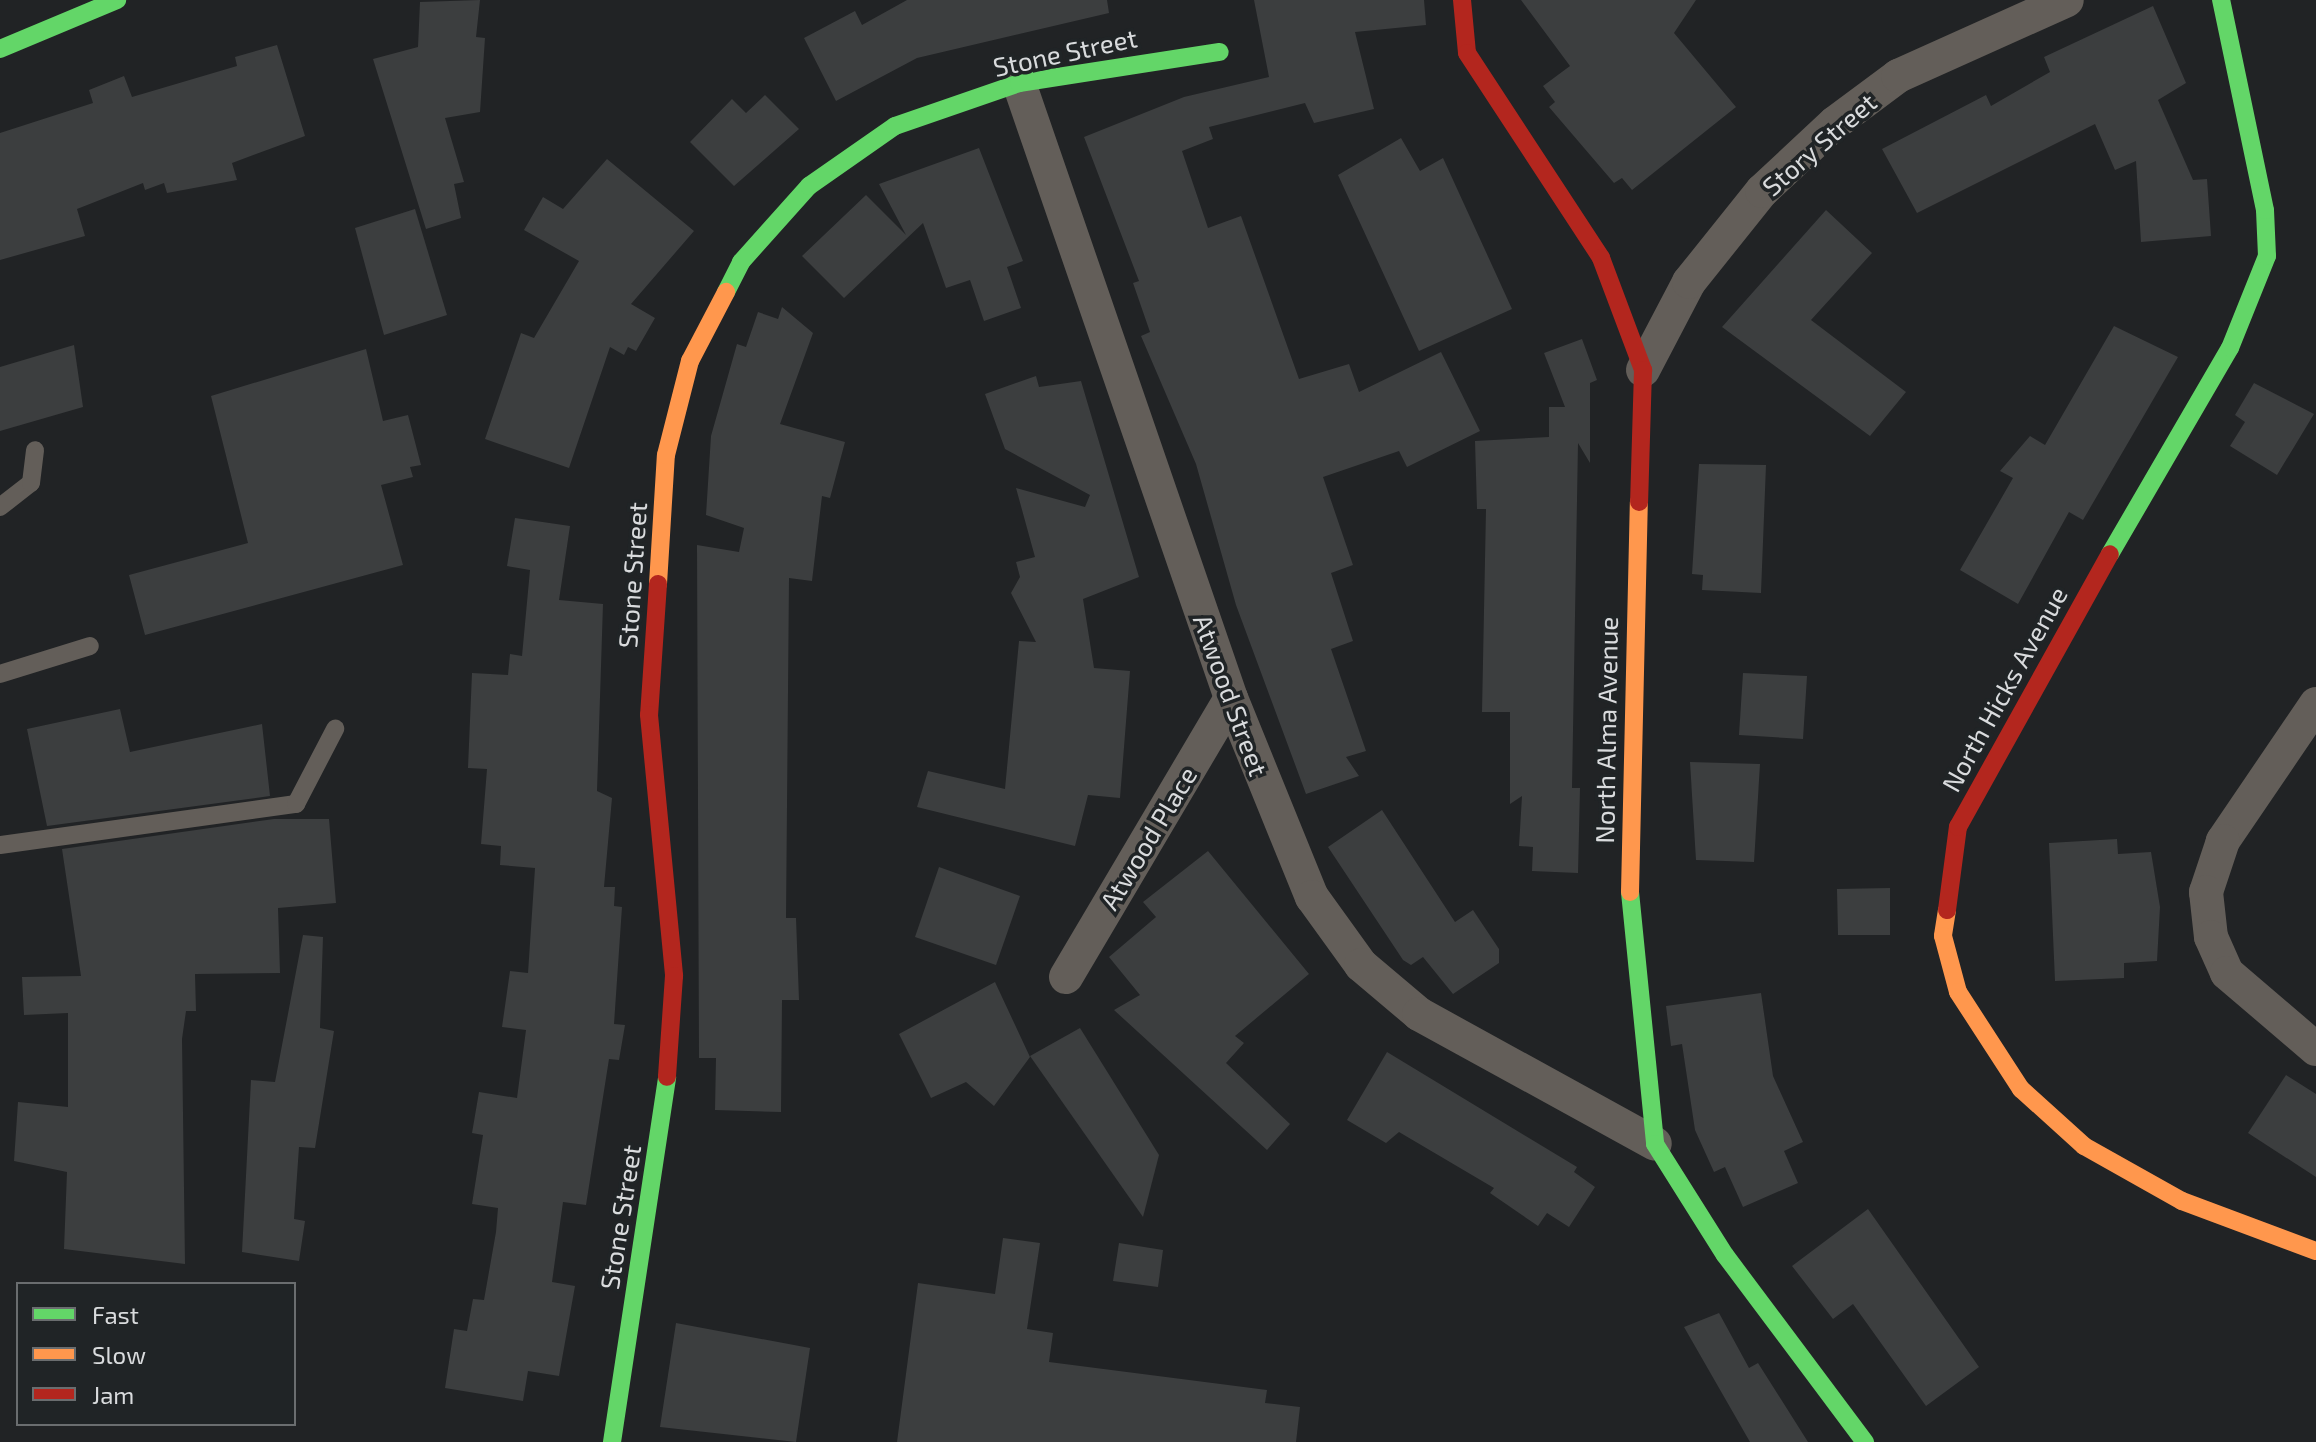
<!DOCTYPE html>
<html>
<head>
<meta charset="utf-8">
<style>
  body { margin:0 }
  #map { position:relative; width:2316px; height:1442px; overflow:hidden; background:#212325; font-family:"Exo 2",sans-serif }
  div>[style] { position:absolute }
  [style*='--x'] { left:calc(var(--x)*1px); top:calc(var(--y)*1px); width:calc(var(--w)*1px); rotate:calc(var(--a)*1deg) }
  .building>* { inset:0; background:#3c3e3f }
  .lane>* { height:18px; margin:-9px; padding:0 9px; transform-origin:9px; border-radius:9px; background:#635e59 }
  .street>* { height:34px; margin:-17px; padding:0 17px; transform-origin:17px; border-radius:17px; background:#635e59 }
  .fast>* { height:18px; margin:-9px; padding:0 9px; transform-origin:9px; border-radius:9px; background:#63d668 }
  .slow>* { height:18px; margin:-9px; padding:0 9px; transform-origin:9px; border-radius:9px; background:#ff974d }
  .jam>* { height:18px; margin:-9px; padding:0 9px; transform-origin:9px; border-radius:9px; background:#b3261e }
  span { translate:-50% -50%; white-space:nowrap; text-align:center; line-height:1.15; -webkit-text-stroke:7px #202426; paint-order:stroke }
  .street-label { font-size:26px; color:#d9dbdd }
  .legend { position:absolute; left:16px; top:1282px; width:280px; height:144px; box-sizing:border-box; background:#202426; border:2px solid #6a6d6f; margin:0; padding:10px 14px; list-style:none; font-size:24px; color:#d9dbdd }
  .legend li { display:flex; align-items:center; gap:16px; height:40px }
  .legend b { width:40px; border:2px solid #6a6d6f }
</style>
</head>
<body>
<div id="map">
  <div class="building">
    <div style="clip-path:polygon(480px 0,476px 37px,485px 38px,480px 112px,445px 118px,464px 182px,454px 184px,461px 218px,426px 229px,373px 59px,418px 47px,420px 2px)"></div>
    <div style="clip-path:polygon(907px 0,1107px 0,1109px 13px,917px 58px,836px 101px,804px 38px,855px 11px,862px 25px)"></div>
    <div style="clip-path:polygon(1254px 0,1424px 0,1426px 25px,1355px 32px,1374px 109px,1314px 123px,1305px 103px,1209px 127px,1213px 139px,1182px 151px,1208px 228px,1241px 216px,1299px 379px,1349px 364px,1359px 392px,1441px 352px,1480px 431px,1407px 467px,1399px 451px,1323px 477px,1353px 565px,1331px 573px,1353px 641px,1331px 649px,1366px 751px,1346px 757px,1359px 776px,1306px 794px,1236px 605px,1196px 464px,1141px 336px,1150px 332px,1133px 283px,1139px 281px,1084px 137px,1184px 97px,1269px 77px)"></div>
    <div style="clip-path:polygon(1521px 0,1696px 0,1674px 33px,1736px 107px,1632px 190px,1622px 178px,1614px 183px,1549px 107px,1555px 102px,1543px 86px,1570px 66px)"></div>
    <div style="clip-path:polygon(2153px 6px,2186px 83px,2158px 100px,2193px 180px,2207px 179px,2211px 236px,2141px 242px,2136px 161px,2115px 170px,2095px 124px,1917px 213px,1882px 149px,1986px 95px,1991px 106px,2050px 72px,2044px 57px)"></div>
    <div style="clip-path:polygon(277px 45px,305px 136px,232px 163px,237px 180px,167px 193px,164px 183px,145px 190px,143px 183px,77px 209px,85px 236px,0 260px,0 133px,93px 103px,89px 90px,124px 76px,132px 97px,237px 66px,235px 57px)"></div>
    <div style="clip-path:polygon(765px 95px,799px 129px,734px 186px,690px 142px,732px 99px,746px 113px)"></div>
    <div style="clip-path:polygon(1401px 138px,1420px 171px,1443px 158px,1512px 309px,1419px 351px,1338px 175px)"></div>
    <div style="clip-path:polygon(979px 148px,1023px 261px,1007px 267px,1021px 308px,984px 321px,970px 280px,946px 288px,923px 223px,844px 298px,802px 256px,866px 195px,906px 235px,879px 184px)"></div>
    <div style="clip-path:polygon(607px 159px,694px 231px,631px 304px,655px 318px,636px 351px,628px 347px,624px 355px,610px 347px,569px 468px,485px 439px,521px 333px,534px 338px,579px 261px,524px 230px,543px 197px,563px 209px)"></div>
    <div style="clip-path:polygon(415px 209px,447px 315px,384px 335px,355px 228px)"></div>
    <div style="clip-path:polygon(1826px 210px,1872px 253px,1811px 320px,1906px 392px,1870px 436px,1722px 327px)"></div>
    <div style="clip-path:polygon(782px 307px,813px 333px,780px 424px,845px 442px,830px 498px,822px 496px,812px 581px,789px 578px,786px 918px,796px 918px,799px 1000px,782px 1000px,781px 1112px,715px 1110px,716px 1058px,699px 1058px,697px 545px,739px 552px,744px 528px,706px 515px,711px 436px,737px 344px,746px 347px,758px 312px,778px 319px)"></div>
    <div style="clip-path:polygon(2114px 326px,2178px 357px,2083px 520px,2069px 512px,2018px 604px,1960px 570px,2013px 478px,2000px 471px,2030px 436px,2045px 445px)"></div>
    <div style="clip-path:polygon(1582px 339px,1597px 380px,1590px 383px,1590px 463px,1578px 443px,1572px 788px,1580px 788px,1578px 873px,1532px 871px,1533px 847px,1519px 846px,1522px 796px,1510px 804px,1510px 712px,1482px 712px,1486px 509px,1477px 509px,1475px 441px,1549px 437px,1549px 407px,1565px 407px,1544px 353px)"></div>
    <div style="clip-path:polygon(74px 345px,83px 407px,0 431px,0 367px)"></div>
    <div style="clip-path:polygon(366px 349px,383px 421px,408px 415px,421px 465px,410px 467px,413px 477px,381px 485px,403px 565px,145px 635px,129px 575px,248px 543px,211px 396px)"></div>
    <div style="clip-path:polygon(1036px 376px,1039px 387px,1081px 381px,1139px 577px,1083px 599px,1094px 668px,1130px 671px,1120px 798px,1088px 795px,1075px 846px,917px 807px,928px 771px,1005px 789px,1019px 641px,1036px 642px,1011px 593px,1020px 577px,1016px 562px,1035px 557px,1016px 488px,1085px 507px,1090px 495px,1005px 449px,985px 394px)"></div>
    <div style="clip-path:polygon(2254px 383px,2314px 414px,2277px 475px,2230px 446px,2245px 422px,2235px 415px)"></div>
    <div style="clip-path:polygon(1699px 464px,1766px 465px,1761px 593px,1702px 590px,1703px 575px,1692px 574px)"></div>
    <div style="clip-path:polygon(515px 518px,570px 526px,559px 600px,603px 604px,597px 791px,612px 798px,604px 887px,615px 887px,614px 906px,622px 907px,614px 1024px,625px 1025px,619px 1060px,609px 1059px,586px 1205px,563px 1202px,552px 1282px,575px 1286px,559px 1376px,528px 1371px,523px 1401px,445px 1388px,454px 1329px,467px 1331px,473px 1299px,484px 1300px,496px 1232px,498px 1208px,472px 1204px,483px 1135px,472px 1133px,479px 1092px,517px 1098px,526px 1030px,502px 1027px,510px 971px,528px 973px,535px 868px,500px 865px,501px 846px,481px 844px,487px 769px,468px 768px,472px 673px,508px 675px,510px 654px,522px 656px,530px 570px,507px 566px)"></div>
    <div style="clip-path:polygon(1743px 673px,1807px 676px,1803px 739px,1739px 735px)"></div>
    <div style="clip-path:polygon(120px 709px,130px 752px,262px 724px,270px 796px,47px 826px,27px 729px)"></div>
    <div style="clip-path:polygon(1690px 762px,1760px 764px,1754px 862px,1696px 860px)"></div>
    <div style="clip-path:polygon(1382px 810px,1455px 922px,1473px 910px,1499px 949px,1499px 963px,1453px 994px,1423px 957px,1411px 965px,1403px 960px,1328px 847px)"></div>
    <div style="clip-path:polygon(274px 819px,329px 819px,336px 903px,278px 908px,280px 973px,195px 974px,196px 1011px,186px 1011px,182px 1039px,185px 1264px,64px 1249px,67px 1172px,14px 1161px,18px 1102px,68px 1107px,68px 1013px,24px 1015px,22px 977px,81px 976px,62px 849px)"></div>
    <div style="clip-path:polygon(2117px 839px,2118px 854px,2151px 852px,2160px 907px,2157px 961px,2124px 963px,2124px 978px,2055px 981px,2049px 843px)"></div>
    <div style="clip-path:polygon(1208px 851px,1309px 974px,1235px 1036px,1244px 1043px,1226px 1063px,1290px 1124px,1267px 1150px,1114px 1010px,1140px 995px,1109px 957px,1156px 917px,1143px 902px)"></div>
    <div style="clip-path:polygon(939px 867px,1020px 896px,996px 965px,915px 937px)"></div>
    <div style="clip-path:polygon(1890px 888px,1890px 935px,1838px 935px,1837px 889px)"></div>
    <div style="clip-path:polygon(303px 935px,323px 937px,320px 1028px,334px 1031px,315px 1148px,299px 1147px,294px 1219px,305px 1221px,299px 1261px,242px 1252px,251px 1080px,275px 1082px)"></div>
    <div style="clip-path:polygon(995px 982px,1030px 1057px,994px 1106px,966px 1082px,931px 1098px,899px 1034px)"></div>
    <div style="clip-path:polygon(1761px 993px,1773px 1076px,1803px 1142px,1784px 1151px,1798px 1183px,1743px 1207px,1725px 1167px,1714px 1172px,1695px 1130px,1682px 1044px,1671px 1046px,1666px 1006px)"></div>
    <div style="clip-path:polygon(1080px 1028px,1159px 1155px,1143px 1217px,1030px 1056px)"></div>
    <div style="clip-path:polygon(1387px 1052px,1577px 1167px,1574px 1172px,1595px 1187px,1569px 1227px,1547px 1213px,1538px 1226px,1490px 1193px,1494px 1188px,1399px 1132px,1386px 1143px,1347px 1120px)"></div>
    <div style="clip-path:polygon(2286px 1075px,2316px 1094px,2316px 1177px,2248px 1133px)"></div>
    <div style="clip-path:polygon(1868px 1209px,1979px 1367px,1926px 1406px,1853px 1304px,1833px 1319px,1792px 1266px)"></div>
    <div style="clip-path:polygon(1003px 1238px,1040px 1243px,1027px 1329px,1053px 1333px,1049px 1362px,1267px 1390px,1265px 1403px,1300px 1407px,1296px 1442px,897px 1442px,918px 1283px,995px 1294px)"></div>
    <div style="clip-path:polygon(1119px 1243px,1163px 1250px,1158px 1287px,1113px 1281px)"></div>
    <div style="clip-path:polygon(1719px 1313px,1749px 1368px,1758px 1363px,1808px 1442px,1750px 1442px,1684px 1327px)"></div>
    <div style="clip-path:polygon(676px 1323px,810px 1348px,796px 1442px,660px 1427px)"></div>
  </div>
  <div class="lane">
    <div style="--x:0;--y:507;--w:39;--a:-38"></div>
    <div style="--x:31;--y:483;--w:33;--a:-83"></div>
    <div style="--x:0;--y:674;--w:94;--a:-17.3"></div>
    <div style="--x:0;--y:845;--w:299;--a:-7.9"></div>
    <div style="--x:296;--y:804;--w:85;--a:-62.5"></div>
  </div>
  <div class="street">
    <div style="--x:1019;--y:83;--w:651;--a:70.98"></div>
    <div style="--x:1231;--y:698;--w:215;--a:67.9"></div>
    <div style="--x:1312;--y:897;--w:84;--a:54.2"></div>
    <div style="--x:1361;--y:965;--w:76;--a:40.2"></div>
    <div style="--x:1419;--y:1014;--w:269;--a:28.8"></div>
    <div style="--x:1643;--y:370;--w:99;--a:-62.4"></div>
    <div style="--x:1689;--y:282;--w:117;--a:-51.3"></div>
    <div style="--x:1762;--y:191;--w:100;--a:-43"></div>
    <div style="--x:1835;--y:123;--w:79;--a:-36.7"></div>
    <div style="--x:1898;--y:76;--w:185;--a:-24.2"></div>
    <div style="--x:2316;--y:704;--w:166;--a:124.2"></div>
    <div style="--x:2223;--y:841;--w:54;--a:108.4"></div>
    <div style="--x:2206;--y:892;--w:45;--a:83.7"></div>
    <div style="--x:2211;--y:937;--w:39;--a:66"></div>
    <div style="--x:2227;--y:973;--w:117;--a:40.5"></div>
    <div style="--x:1066;--y:977;--w:324;--a:-59.4"></div>
  </div>
  <div class="fast">
    <div style="--x:0;--y:49;--w:127;--a:-22.7"></div>
    <div style="--x:726;--y:292;--w:34;--a:-63"></div>
    <div style="--x:741;--y:262;--w:102;--a:-48.2"></div>
    <div style="--x:809;--y:186;--w:105;--a:-34.9"></div>
    <div style="--x:895;--y:126;--w:131;--a:-19.1"></div>
    <div style="--x:1019;--y:83;--w:203;--a:-8.8"></div>
    <div style="--x:2110;--y:554;--w:238;--a:-59.8"></div>
    <div style="--x:2230;--y:348;--w:99;--a:-68.1"></div>
    <div style="--x:2267;--y:256;--w:46;--a:-92.5"></div>
    <div style="--x:2265;--y:210;--w:215;--a:-101.8"></div>
    <div style="--x:1630;--y:892;--w:253;--a:84.3"></div>
    <div style="--x:1655;--y:1144;--w:131;--a:57.8"></div>
    <div style="--x:1725;--y:1255;--w:234;--a:53.2"></div>
    <div style="--x:612;--y:1442;--w:369;--a:-81.4"></div>
  </div>
  <div class="slow">
    <div style="--x:658;--y:584;--w:129;--a:-86.5"></div>
    <div style="--x:666;--y:455;--w:97;--a:-75.7"></div>
    <div style="--x:690;--y:361;--w:78;--a:-62.4"></div>
    <div style="--x:1630;--y:892;--w:390;--a:-88.7"></div>
    <div style="--x:1947;--y:910;--w:26;--a:99"></div>
    <div style="--x:1943;--y:936;--w:58;--a:75"></div>
    <div style="--x:1958;--y:992;--w:116;--a:57"></div>
    <div style="--x:2021;--y:1089;--w:85;--a:42.1"></div>
    <div style="--x:2084;--y:1146;--w:112;--a:29.3"></div>
    <div style="--x:2182;--y:1201;--w:143;--a:20.5"></div>
  </div>
  <div class="jam">
    <div style="--x:1462;--y:0;--w:53;--a:84.6"></div>
    <div style="--x:1467;--y:53;--w:245;--a:56.8"></div>
    <div style="--x:1601;--y:258;--w:120;--a:69.4"></div>
    <div style="--x:1643;--y:370;--w:132;--a:91.7"></div>
    <div style="--x:658;--y:584;--w:131;--a:93.9"></div>
    <div style="--x:649;--y:715;--w:262;--a:84.5"></div>
    <div style="--x:674;--y:976;--w:101;--a:94"></div>
    <div style="--x:1947;--y:910;--w:84;--a:-82.5"></div>
    <div style="--x:1958;--y:827;--w:312;--a:-60.9"></div>
  </div>
  <div class="street-label">
    <span style="left:1065px;top:52px;rotate:-12deg">Stone Street</span>
    <span style="left:1819px;top:144px;rotate:-41deg">Story Street</span>
    <span style="left:632px;top:575px;rotate:-86deg">Stone Street</span>
    <span style="left:2004px;top:689px;rotate:-61deg">North Hicks Avenue</span>
    <span style="left:1231px;top:695px;rotate:70deg">Atwood Street</span>
    <span style="left:1606px;top:730px;rotate:-89deg">North Alma Avenue</span>
    <span style="left:1148px;top:838px;rotate:-59deg">Atwood Place</span>
    <span style="left:620px;top:1217px;rotate:-81deg">Stone Street</span>
  </div>
  <ul class="legend">
  <li><b style="height:10px;background:#63d668"></b>Fast</li>
  <li><b style="height:10px;background:#ff974d"></b>Slow</li>
  <li><b style="height:10px;background:#b3261e"></b>Jam</li>
  </ul>
</div>
</body>
</html>
